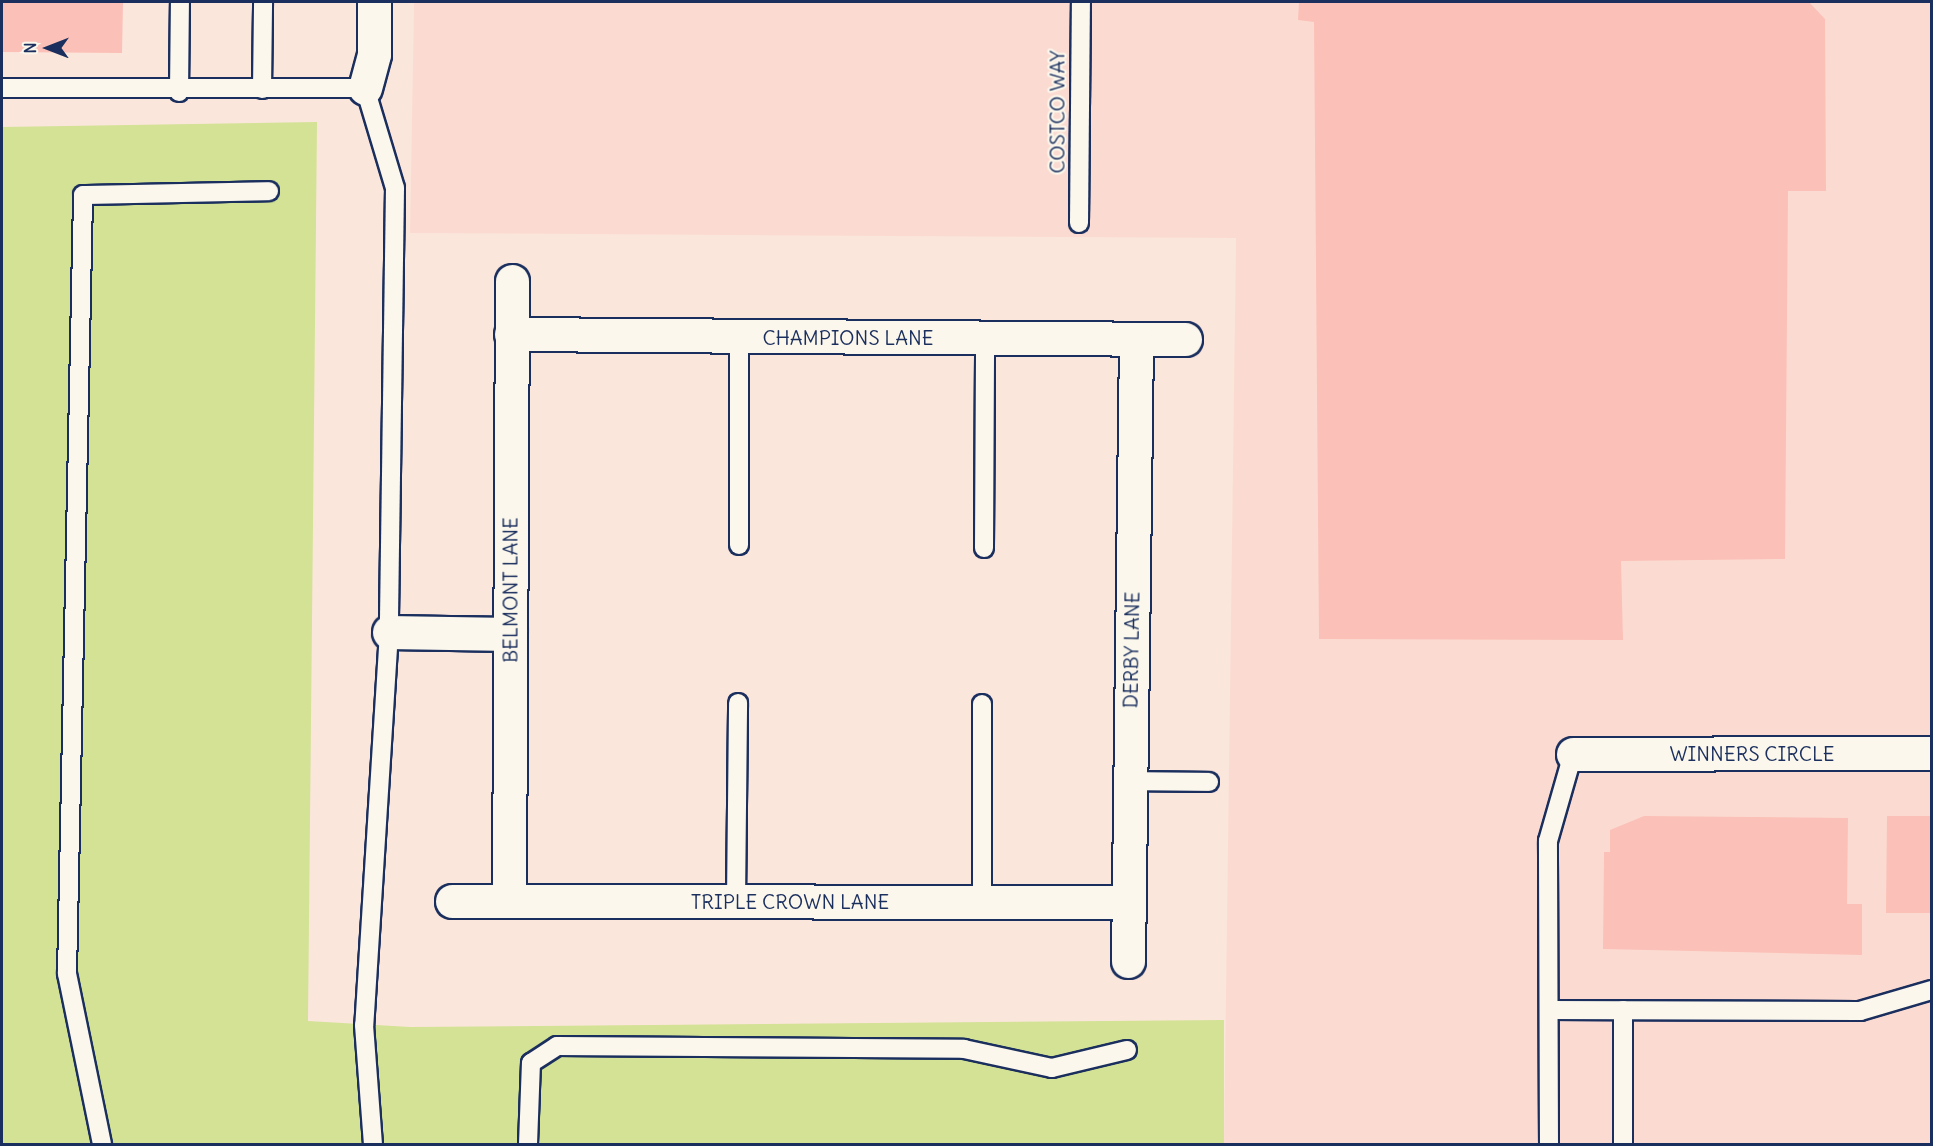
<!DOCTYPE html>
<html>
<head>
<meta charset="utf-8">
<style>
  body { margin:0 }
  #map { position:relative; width:1933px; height:1146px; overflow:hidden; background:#fbe6dc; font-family:Delius,sans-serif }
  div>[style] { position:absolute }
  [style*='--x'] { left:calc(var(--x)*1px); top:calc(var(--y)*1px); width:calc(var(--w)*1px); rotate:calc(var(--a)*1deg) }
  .built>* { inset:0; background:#fbdbd1 }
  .green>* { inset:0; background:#d3e295 }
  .building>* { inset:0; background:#fbc0b7 }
  .roads { filter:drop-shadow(2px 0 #1b2f5e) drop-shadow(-2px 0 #1b2f5e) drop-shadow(0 2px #1b2f5e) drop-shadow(0 -2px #1b2f5e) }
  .lane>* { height:18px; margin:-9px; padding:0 9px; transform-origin:9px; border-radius:9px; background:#fbf7ec }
  .street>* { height:33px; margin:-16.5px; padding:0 16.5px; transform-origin:16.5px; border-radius:16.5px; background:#fbf7ec }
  span { translate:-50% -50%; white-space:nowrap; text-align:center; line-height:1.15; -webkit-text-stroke:4.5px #fbf7ec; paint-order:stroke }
  .street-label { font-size:20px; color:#1b2f5e }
  .frame { position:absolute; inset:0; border:3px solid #1b2f5e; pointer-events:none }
  .north { position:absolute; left:18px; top:18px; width:60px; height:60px; -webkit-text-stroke:4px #fbf7ec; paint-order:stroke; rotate:270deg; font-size:16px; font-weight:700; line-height:24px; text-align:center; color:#1b2f5e }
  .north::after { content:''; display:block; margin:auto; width:21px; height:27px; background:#1b2f5e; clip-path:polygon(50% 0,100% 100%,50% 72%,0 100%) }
</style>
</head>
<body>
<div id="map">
  <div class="built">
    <div style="clip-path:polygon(414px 2px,1931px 2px,1931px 1144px,1224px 1144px,1236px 238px,410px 233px)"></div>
  </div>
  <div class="green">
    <div style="clip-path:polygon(317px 122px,308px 1021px,410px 1027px,1224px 1020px,1224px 1144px,2px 1144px,2px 127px)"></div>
  </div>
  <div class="building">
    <div style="clip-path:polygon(2px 2px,123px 2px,122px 53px,2px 52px)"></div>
    <div style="clip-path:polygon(1299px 2px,1809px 2px,1825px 19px,1826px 191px,1788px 191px,1785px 559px,1621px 561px,1623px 640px,1319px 639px,1314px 22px,1298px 20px)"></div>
    <div style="clip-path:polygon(1644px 816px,1848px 818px,1847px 904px,1862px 904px,1862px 955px,1603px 949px,1604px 852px,1610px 852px,1610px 830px)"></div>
    <div style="clip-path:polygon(1887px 816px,1932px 816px,1932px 913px,1886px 913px)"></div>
  </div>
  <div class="roads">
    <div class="lane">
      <div style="--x:2;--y:88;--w:363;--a:0"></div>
      <div style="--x:365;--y:88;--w:104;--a:73.3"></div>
      <div style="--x:395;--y:188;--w:444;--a:90.8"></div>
      <div style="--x:389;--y:632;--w:394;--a:93.6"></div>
      <div style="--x:364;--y:1025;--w:119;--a:85.7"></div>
      <div style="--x:262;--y:89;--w:87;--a:-89.3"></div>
      <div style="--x:179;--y:92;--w:90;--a:-89.4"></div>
      <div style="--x:1079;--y:223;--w:221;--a:-89.5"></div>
      <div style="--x:739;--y:545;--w:209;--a:-90"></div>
      <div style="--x:984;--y:548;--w:210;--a:-89.7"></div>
      <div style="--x:982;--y:704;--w:197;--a:90"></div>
      <div style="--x:1129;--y:781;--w:80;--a:0.7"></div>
      <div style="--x:736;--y:901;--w:198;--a:-89.4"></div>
      <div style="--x:1549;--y:1010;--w:311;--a:0.2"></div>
      <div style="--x:1860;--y:1011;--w:75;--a:-16.3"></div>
      <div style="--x:1623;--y:1010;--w:134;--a:90"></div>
      <div style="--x:102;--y:1144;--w:174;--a:-101.6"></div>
      <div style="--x:67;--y:974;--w:779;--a:-88.82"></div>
      <div style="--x:83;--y:195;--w:186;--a:-1.2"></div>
      <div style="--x:528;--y:1144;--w:81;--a:-87.9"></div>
      <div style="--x:531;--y:1063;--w:31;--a:-33"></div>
      <div style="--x:557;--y:1046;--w:407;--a:0.4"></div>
      <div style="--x:964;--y:1049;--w:90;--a:12.2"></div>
      <div style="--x:1052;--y:1068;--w:77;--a:-13.5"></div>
      <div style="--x:1549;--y:1144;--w:303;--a:-90.2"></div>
      <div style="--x:1548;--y:841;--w:91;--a:-74"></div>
    </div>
    <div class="street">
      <div style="--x:365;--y:88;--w:35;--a:-75"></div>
      <div style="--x:374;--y:54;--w:52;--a:-90"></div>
      <div style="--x:511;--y:334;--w:674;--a:0.43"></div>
      <div style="--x:389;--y:632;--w:121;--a:0.9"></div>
      <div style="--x:1573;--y:754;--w:359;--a:-0.2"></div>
      <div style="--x:509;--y:900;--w:619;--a:-89.72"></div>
      <div style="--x:452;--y:901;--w:675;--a:0.08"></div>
      <div style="--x:1128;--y:961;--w:622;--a:-89.26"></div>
    </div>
  </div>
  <div class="street-label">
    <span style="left:1057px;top:112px;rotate:-90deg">COSTCO WAY</span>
    <span style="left:848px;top:337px">CHAMPIONS LANE</span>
    <span style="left:510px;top:590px;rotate:-90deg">BELMONT LANE</span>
    <span style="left:1131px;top:650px;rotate:-89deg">DERBY LANE</span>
    <span style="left:1752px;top:753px">WINNERS CIRCLE</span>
    <span style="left:790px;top:901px">TRIPLE CROWN LANE</span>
  </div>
  <div class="frame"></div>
  <div class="north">N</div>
</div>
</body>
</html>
